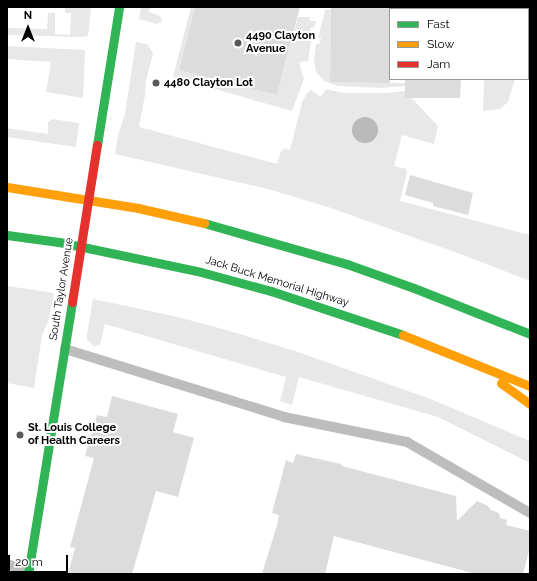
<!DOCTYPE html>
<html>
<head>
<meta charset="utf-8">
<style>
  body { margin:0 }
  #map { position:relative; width:537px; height:581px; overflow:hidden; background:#fff; font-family:Raleway,sans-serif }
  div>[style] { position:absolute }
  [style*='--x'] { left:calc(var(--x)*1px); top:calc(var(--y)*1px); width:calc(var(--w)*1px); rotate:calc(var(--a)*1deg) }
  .green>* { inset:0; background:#e8e8e8 }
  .water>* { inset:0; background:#bababa }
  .round { border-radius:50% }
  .building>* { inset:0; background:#dcdcdc }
  .lane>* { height:10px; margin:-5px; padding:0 5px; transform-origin:5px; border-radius:5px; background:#bdbdbd }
  .fast>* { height:9px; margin:-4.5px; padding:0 4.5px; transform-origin:4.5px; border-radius:4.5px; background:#30b455 }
  .slow>* { height:9px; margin:-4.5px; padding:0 4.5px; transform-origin:4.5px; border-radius:4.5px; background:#ff9f0a }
  .jam-bridge>* { height:9px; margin:-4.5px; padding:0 4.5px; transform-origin:4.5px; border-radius:4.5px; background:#e5322d }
  .dots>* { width:11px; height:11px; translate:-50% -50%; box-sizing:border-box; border:2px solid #fff; border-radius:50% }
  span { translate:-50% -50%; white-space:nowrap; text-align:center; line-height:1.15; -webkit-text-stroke:4px #fff; paint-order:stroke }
  .poi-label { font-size:11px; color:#000; font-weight:700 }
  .left { translate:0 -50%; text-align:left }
  .street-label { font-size:11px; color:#000 }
  .frame { position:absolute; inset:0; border:8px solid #000; pointer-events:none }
  .legend { position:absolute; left:389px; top:8px; width:140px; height:72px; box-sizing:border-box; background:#fff; border:1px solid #999; margin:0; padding:5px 7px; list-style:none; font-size:12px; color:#000 }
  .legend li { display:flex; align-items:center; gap:8px; height:20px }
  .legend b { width:20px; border:1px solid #999 }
  .north { position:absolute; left:8px; top:8px; width:40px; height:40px; -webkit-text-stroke:3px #fff; paint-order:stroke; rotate:0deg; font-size:11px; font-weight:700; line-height:16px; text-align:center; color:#000 }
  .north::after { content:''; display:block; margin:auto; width:14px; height:18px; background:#000; clip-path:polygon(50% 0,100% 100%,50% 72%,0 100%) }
  .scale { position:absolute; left:8px; top:555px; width:60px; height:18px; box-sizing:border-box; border:2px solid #000; border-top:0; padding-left:5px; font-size:12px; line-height:14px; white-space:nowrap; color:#000; -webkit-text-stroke:3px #fff; paint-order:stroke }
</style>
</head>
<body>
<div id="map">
  <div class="green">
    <div style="clip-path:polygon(65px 7px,91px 7px,88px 36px,79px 37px,7px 35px,7px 28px,47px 29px,48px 13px,55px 13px,55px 34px,70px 35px,71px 13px,65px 13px)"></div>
    <div style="clip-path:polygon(141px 7px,150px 7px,149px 12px,160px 16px,162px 22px,157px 24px,139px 19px)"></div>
    <div style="clip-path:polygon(191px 7px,195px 7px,179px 70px,277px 95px,298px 17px,310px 17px,310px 21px,316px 21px,314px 28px,311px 27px,310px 33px,312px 34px,308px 61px,299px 62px,304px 79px,292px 111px,173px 77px)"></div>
    <div style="clip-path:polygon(480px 7px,530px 7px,528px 27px,528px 9px,480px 9px)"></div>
    <div style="clip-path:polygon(325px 10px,331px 10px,330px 82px,405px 83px,405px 86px,382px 88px,338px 86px,324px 81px,316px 72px,314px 59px,316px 44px,319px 44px,321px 38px,318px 38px)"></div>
    <div style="clip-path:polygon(136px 42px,147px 44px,153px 53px,146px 81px,145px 95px,139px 127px,277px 164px,281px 151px,284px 149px,290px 150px,302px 102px,307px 93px,311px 90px,321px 97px,326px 89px,343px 93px,386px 93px,405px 91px,438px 126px,434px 144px,402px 135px,394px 166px,406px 169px,407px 172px,400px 201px,530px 235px,530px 281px,463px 255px,328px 207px,268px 189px,115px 154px,118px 135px,125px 114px)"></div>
    <div style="clip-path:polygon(7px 46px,85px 50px,83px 98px,46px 92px,51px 62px,7px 59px)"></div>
    <div style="clip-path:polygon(484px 79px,515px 79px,508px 102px,500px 109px,483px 111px)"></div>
    <div style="clip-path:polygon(52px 119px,79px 123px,76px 147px,7px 137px,7px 128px,48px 134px,48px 122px)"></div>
    <div style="clip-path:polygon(7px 286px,54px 293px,48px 322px,42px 335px,34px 388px,7px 383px)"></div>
    <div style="clip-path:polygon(93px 299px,178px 317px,230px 331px,295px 351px,428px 398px,530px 441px,530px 463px,438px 417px,299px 377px,292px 405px,280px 401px,286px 377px,105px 324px,100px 345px,94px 346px,87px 340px,87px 334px)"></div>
  </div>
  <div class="water">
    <div class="round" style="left:352px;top:117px;width:26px;height:26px"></div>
  </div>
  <div class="building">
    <div style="clip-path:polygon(195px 7px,300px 7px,277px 95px,179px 70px)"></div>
    <div style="clip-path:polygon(331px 7px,390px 7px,390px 83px,330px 82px)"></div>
    <div style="clip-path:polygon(405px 79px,461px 79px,460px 98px,405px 98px)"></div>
    <div style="clip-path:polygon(410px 175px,473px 193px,468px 215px,433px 206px,433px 203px,405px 195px)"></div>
    <div style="clip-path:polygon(112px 396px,178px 414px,173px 432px,194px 438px,178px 497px,156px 491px,132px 574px,68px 574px,75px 548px,70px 547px,94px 458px,85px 456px,97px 415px,107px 417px)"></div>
    <div style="clip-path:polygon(296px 454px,341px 464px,342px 466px,456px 496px,457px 521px,477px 501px,488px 506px,491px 510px,499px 513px,500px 518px,507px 520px,506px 525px,530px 531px,530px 547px,523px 574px,476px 574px,334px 536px,325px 574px,262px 574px,277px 525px,279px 515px,272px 513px,286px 460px,293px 463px)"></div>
  </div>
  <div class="lane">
    <div style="--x:65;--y:349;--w:229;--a:17.2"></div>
    <div style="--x:284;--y:417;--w:126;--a:11.5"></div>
    <div style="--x:407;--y:442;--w:142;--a:30"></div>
    <div style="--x:7;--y:564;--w:23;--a:18"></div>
  </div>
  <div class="fast">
    <div style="--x:97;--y:145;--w:140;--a:-80.9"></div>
    <div style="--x:204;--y:223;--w:149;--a:16"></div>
    <div style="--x:347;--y:264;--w:71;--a:19.7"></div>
    <div style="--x:414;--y:288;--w:125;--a:21.6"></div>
    <div style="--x:7;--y:235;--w:52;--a:7.7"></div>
    <div style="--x:59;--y:242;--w:145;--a:11.9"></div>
    <div style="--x:201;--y:272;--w:73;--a:15.2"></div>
    <div style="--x:271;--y:291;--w:139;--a:18.4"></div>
    <div style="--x:28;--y:574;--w:276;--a:-80.8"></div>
  </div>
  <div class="slow">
    <div style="--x:7;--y:187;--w:133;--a:9.1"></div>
    <div style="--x:138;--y:208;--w:68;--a:12.8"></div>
    <div style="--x:403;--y:335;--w:137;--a:21.9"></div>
    <div style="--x:501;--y:383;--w:36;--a:36"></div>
  </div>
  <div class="jam-bridge">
    <div style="--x:72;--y:302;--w:159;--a:-81"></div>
  </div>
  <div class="dots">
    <div style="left:238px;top:43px;background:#595959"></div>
    <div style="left:156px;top:83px;background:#595959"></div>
    <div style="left:20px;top:435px;background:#595959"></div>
  </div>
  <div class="poi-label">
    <span class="left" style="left:246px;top:43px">4490 Clayton<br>Avenue</span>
    <span class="left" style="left:164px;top:83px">4480 Clayton Lot</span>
    <span class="left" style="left:28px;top:435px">St. Louis College<br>of Health Careers</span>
  </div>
  <div class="street-label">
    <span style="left:277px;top:282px;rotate:17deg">Jack Buck Memorial Highway</span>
    <span style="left:62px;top:289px;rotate:-81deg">South Taylor Avenue</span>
  </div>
  <div class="frame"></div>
  <ul class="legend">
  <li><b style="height:5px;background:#30b455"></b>Fast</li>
  <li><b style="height:5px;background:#ff9f0a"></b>Slow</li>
  <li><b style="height:5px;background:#e5322d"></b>Jam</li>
  </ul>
  <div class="north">N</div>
  <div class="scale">20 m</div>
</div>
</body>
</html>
